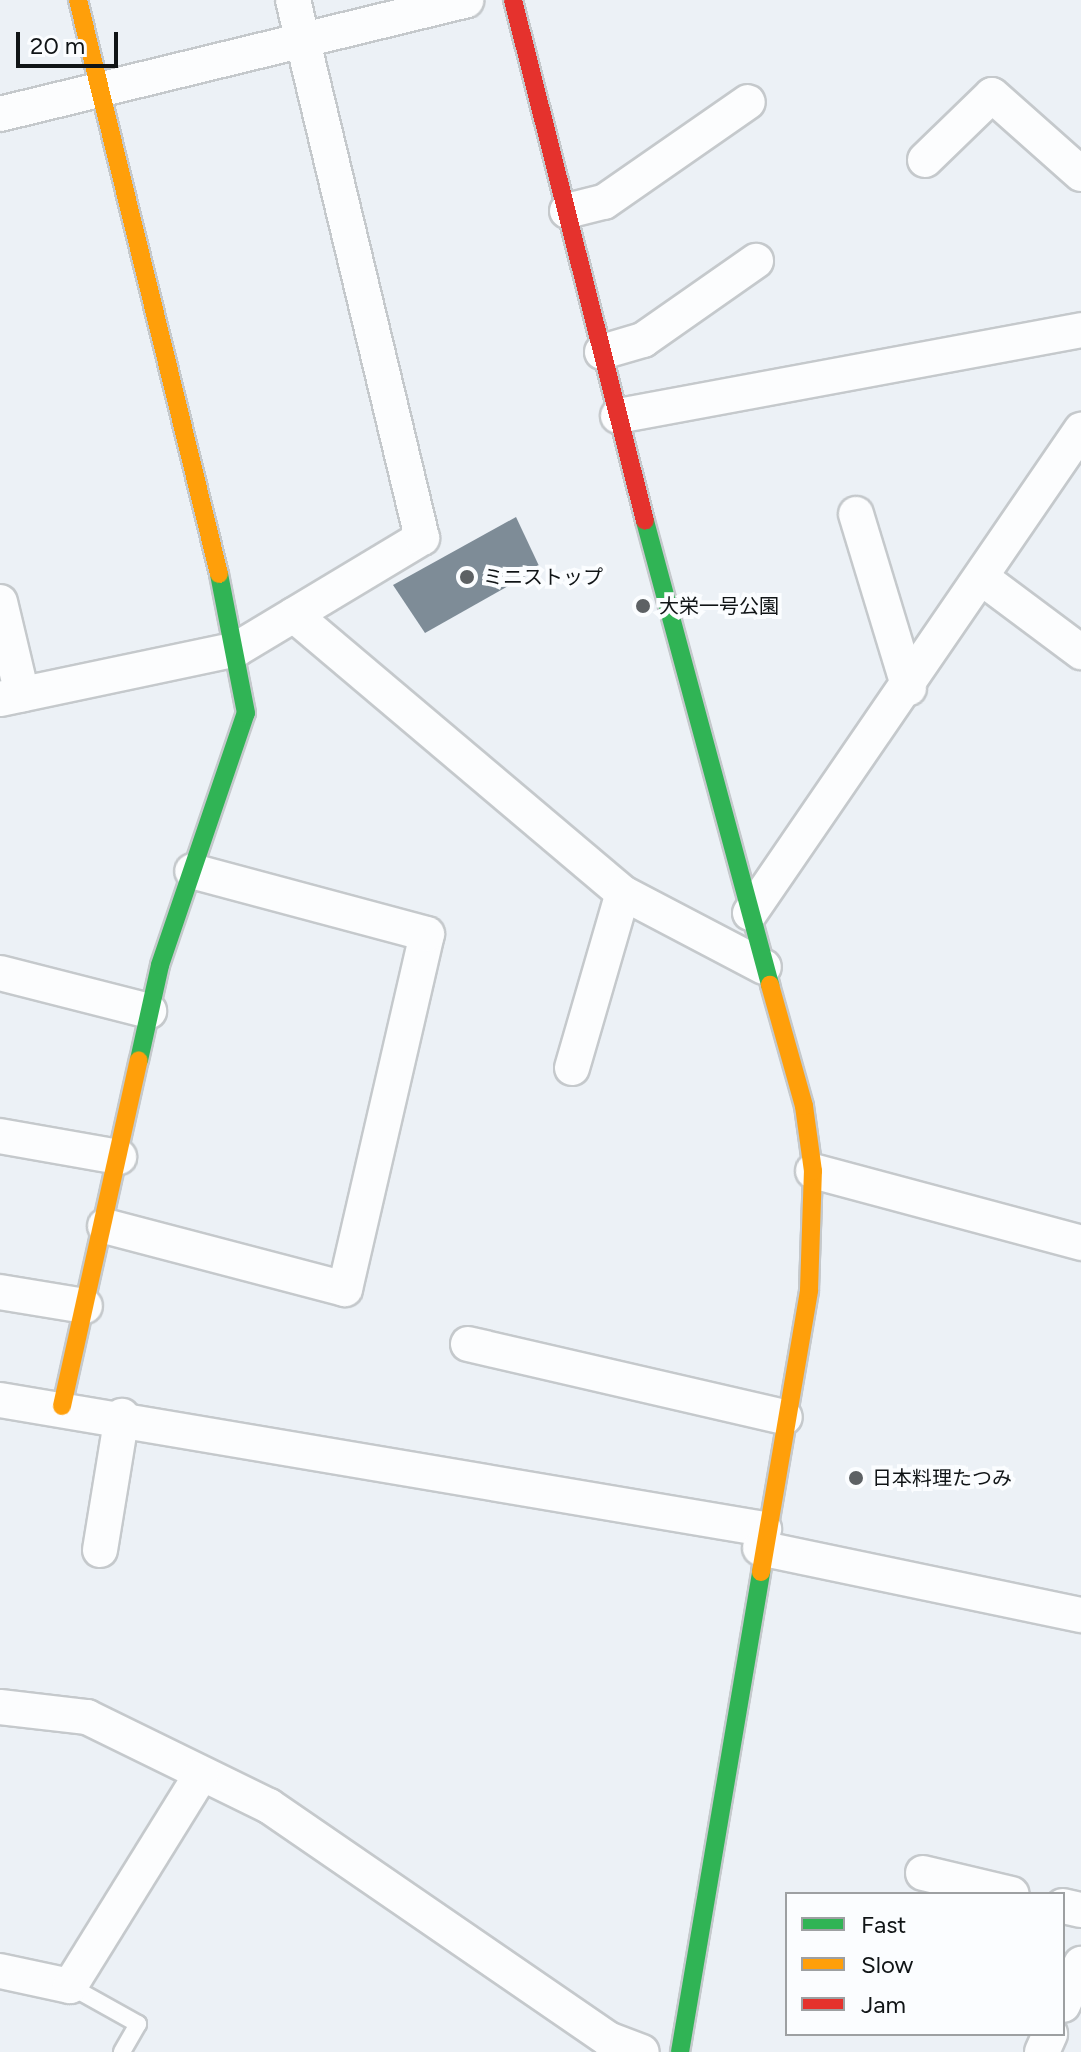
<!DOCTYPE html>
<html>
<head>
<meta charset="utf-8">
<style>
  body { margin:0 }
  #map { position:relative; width:1081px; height:2052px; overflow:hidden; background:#ecf1f6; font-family:Figtree,"Noto Sans JP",sans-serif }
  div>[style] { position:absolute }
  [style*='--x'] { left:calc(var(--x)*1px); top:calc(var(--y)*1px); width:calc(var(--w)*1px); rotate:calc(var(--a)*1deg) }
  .building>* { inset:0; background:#7e8c97 }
  .roads { filter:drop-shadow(2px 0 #c5c9cc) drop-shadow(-2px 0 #c5c9cc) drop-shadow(0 2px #c5c9cc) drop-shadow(0 -2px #c5c9cc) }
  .lane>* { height:16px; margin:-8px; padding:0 8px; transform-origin:8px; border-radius:8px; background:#fcfdfe }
  .street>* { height:34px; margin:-17px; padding:0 17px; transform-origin:17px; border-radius:17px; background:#fcfdfe }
  .fast>* { height:18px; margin:-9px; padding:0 9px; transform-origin:9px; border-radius:9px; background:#30b455 }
  .slow>* { height:18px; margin:-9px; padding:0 9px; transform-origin:9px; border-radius:9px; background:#ff9f0a }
  .jam>* { height:18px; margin:-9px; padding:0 9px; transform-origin:9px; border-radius:9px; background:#e5322d }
  .dots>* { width:22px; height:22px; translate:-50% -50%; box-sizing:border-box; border:4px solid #fbfdff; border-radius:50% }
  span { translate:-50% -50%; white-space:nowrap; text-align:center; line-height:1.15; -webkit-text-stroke:8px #fbfdff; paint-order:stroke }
  .poi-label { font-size:20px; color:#101416 }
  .left { translate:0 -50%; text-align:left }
  .legend { position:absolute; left:785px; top:1892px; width:280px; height:144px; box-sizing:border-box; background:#fbfdff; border:2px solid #9da0a2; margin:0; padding:10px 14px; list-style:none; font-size:24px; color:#101416 }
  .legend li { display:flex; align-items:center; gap:16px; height:40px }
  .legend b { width:40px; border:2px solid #9da0a2 }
  .scale { position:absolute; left:16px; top:32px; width:102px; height:36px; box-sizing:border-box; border:4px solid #101416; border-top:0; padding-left:10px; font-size:24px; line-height:28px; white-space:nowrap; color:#101416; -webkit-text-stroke:6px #fbfdff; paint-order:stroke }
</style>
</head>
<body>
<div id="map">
  <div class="building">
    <div style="clip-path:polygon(516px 517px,540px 568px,425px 633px,393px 585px)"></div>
  </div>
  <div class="roads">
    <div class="lane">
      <div style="--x:70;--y:1986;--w:78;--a:29.2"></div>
      <div style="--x:138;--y:2024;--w:32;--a:120"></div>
    </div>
    <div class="street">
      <div style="--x:0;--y:114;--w:480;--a:-13.7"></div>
      <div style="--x:925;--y:160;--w:93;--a:-44.1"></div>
      <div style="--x:992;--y:95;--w:119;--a:41.6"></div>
      <div style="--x:567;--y:211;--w:38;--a:-14"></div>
      <div style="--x:604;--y:202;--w:175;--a:-34.8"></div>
      <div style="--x:602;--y:352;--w:43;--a:-16.3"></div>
      <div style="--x:643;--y:340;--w:138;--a:-35"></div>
      <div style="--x:618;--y:416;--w:471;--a:-10.5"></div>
      <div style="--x:856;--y:514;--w:182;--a:73.1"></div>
      <div style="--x:982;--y:578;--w:124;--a:36.8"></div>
      <div style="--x:0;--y:602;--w:95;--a:76.6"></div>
      <div style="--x:294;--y:615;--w:431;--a:40.2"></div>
      <div style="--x:623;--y:893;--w:159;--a:27.7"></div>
      <div style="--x:0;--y:699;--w:242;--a:-11.9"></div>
      <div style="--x:237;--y:649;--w:216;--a:-31"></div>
      <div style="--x:422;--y:538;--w:553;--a:-103.48"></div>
      <div style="--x:750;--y:913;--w:586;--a:-55.58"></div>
      <div style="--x:0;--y:973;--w:154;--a:14.3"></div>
      <div style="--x:572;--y:1068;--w:182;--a:-73.8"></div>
      <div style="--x:0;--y:1136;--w:121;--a:10"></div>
      <div style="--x:813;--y:1171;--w:278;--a:15"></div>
      <div style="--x:105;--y:1226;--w:248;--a:14.7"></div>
      <div style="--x:345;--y:1289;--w:364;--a:-77"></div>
      <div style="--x:427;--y:934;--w:243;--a:-165"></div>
      <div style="--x:0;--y:1292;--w:86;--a:9.4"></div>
      <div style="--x:468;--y:1344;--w:325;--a:13"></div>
      <div style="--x:0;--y:1400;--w:775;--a:9.58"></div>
      <div style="--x:760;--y:1548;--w:328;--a:11.8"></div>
      <div style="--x:100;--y:1550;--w:136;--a:-80.7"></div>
      <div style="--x:0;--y:1707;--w:88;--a:6.6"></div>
      <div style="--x:87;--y:1717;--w:203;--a:26.1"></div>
      <div style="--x:269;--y:1806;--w:411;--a:34.5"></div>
      <div style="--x:608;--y:2039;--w:36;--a:21"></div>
      <div style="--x:923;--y:1873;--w:91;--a:13.3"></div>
      <div style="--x:1063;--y:1906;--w:18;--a:13"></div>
      <div style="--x:0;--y:1971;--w:72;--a:12.1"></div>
      <div style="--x:70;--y:1986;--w:248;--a:-58.2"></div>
      <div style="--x:1063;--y:2005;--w:45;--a:-66.3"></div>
      <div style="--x:1042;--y:2052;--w:20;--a:-66"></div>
    </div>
    <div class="fast">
      <div style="--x:645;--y:521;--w:481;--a:74.9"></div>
      <div style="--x:139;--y:1060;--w:97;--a:-77.5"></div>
      <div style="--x:160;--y:965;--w:266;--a:-71.2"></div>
      <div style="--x:246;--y:713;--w:142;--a:-101"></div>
      <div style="--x:680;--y:2052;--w:487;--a:-80.4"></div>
    </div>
    <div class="slow">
      <div style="--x:78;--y:0;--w:591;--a:76.2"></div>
      <div style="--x:62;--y:1406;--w:354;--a:-77.5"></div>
      <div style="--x:761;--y:1572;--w:286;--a:-80.3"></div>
      <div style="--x:809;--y:1290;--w:119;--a:-88.1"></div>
      <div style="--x:813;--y:1171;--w:66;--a:-97.9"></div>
      <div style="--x:804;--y:1106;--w:126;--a:-105.7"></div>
    </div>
    <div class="jam">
      <div style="--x:513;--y:0;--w:537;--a:75.78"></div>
    </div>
  </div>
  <div class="dots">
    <div style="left:467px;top:577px;background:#5d6164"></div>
    <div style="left:643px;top:606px;background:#5d6164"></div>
    <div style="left:856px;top:1478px;background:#5d6164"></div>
  </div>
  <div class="poi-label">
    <span class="left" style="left:483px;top:577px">ミニストップ</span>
    <span class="left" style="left:659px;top:606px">大栄一号公園</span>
    <span class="left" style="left:872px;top:1478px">日本料理たつみ</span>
  </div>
  <ul class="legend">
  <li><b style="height:10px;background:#30b455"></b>Fast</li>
  <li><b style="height:10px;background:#ff9f0a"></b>Slow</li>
  <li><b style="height:10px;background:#e5322d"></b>Jam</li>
  </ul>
  <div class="scale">20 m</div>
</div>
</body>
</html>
